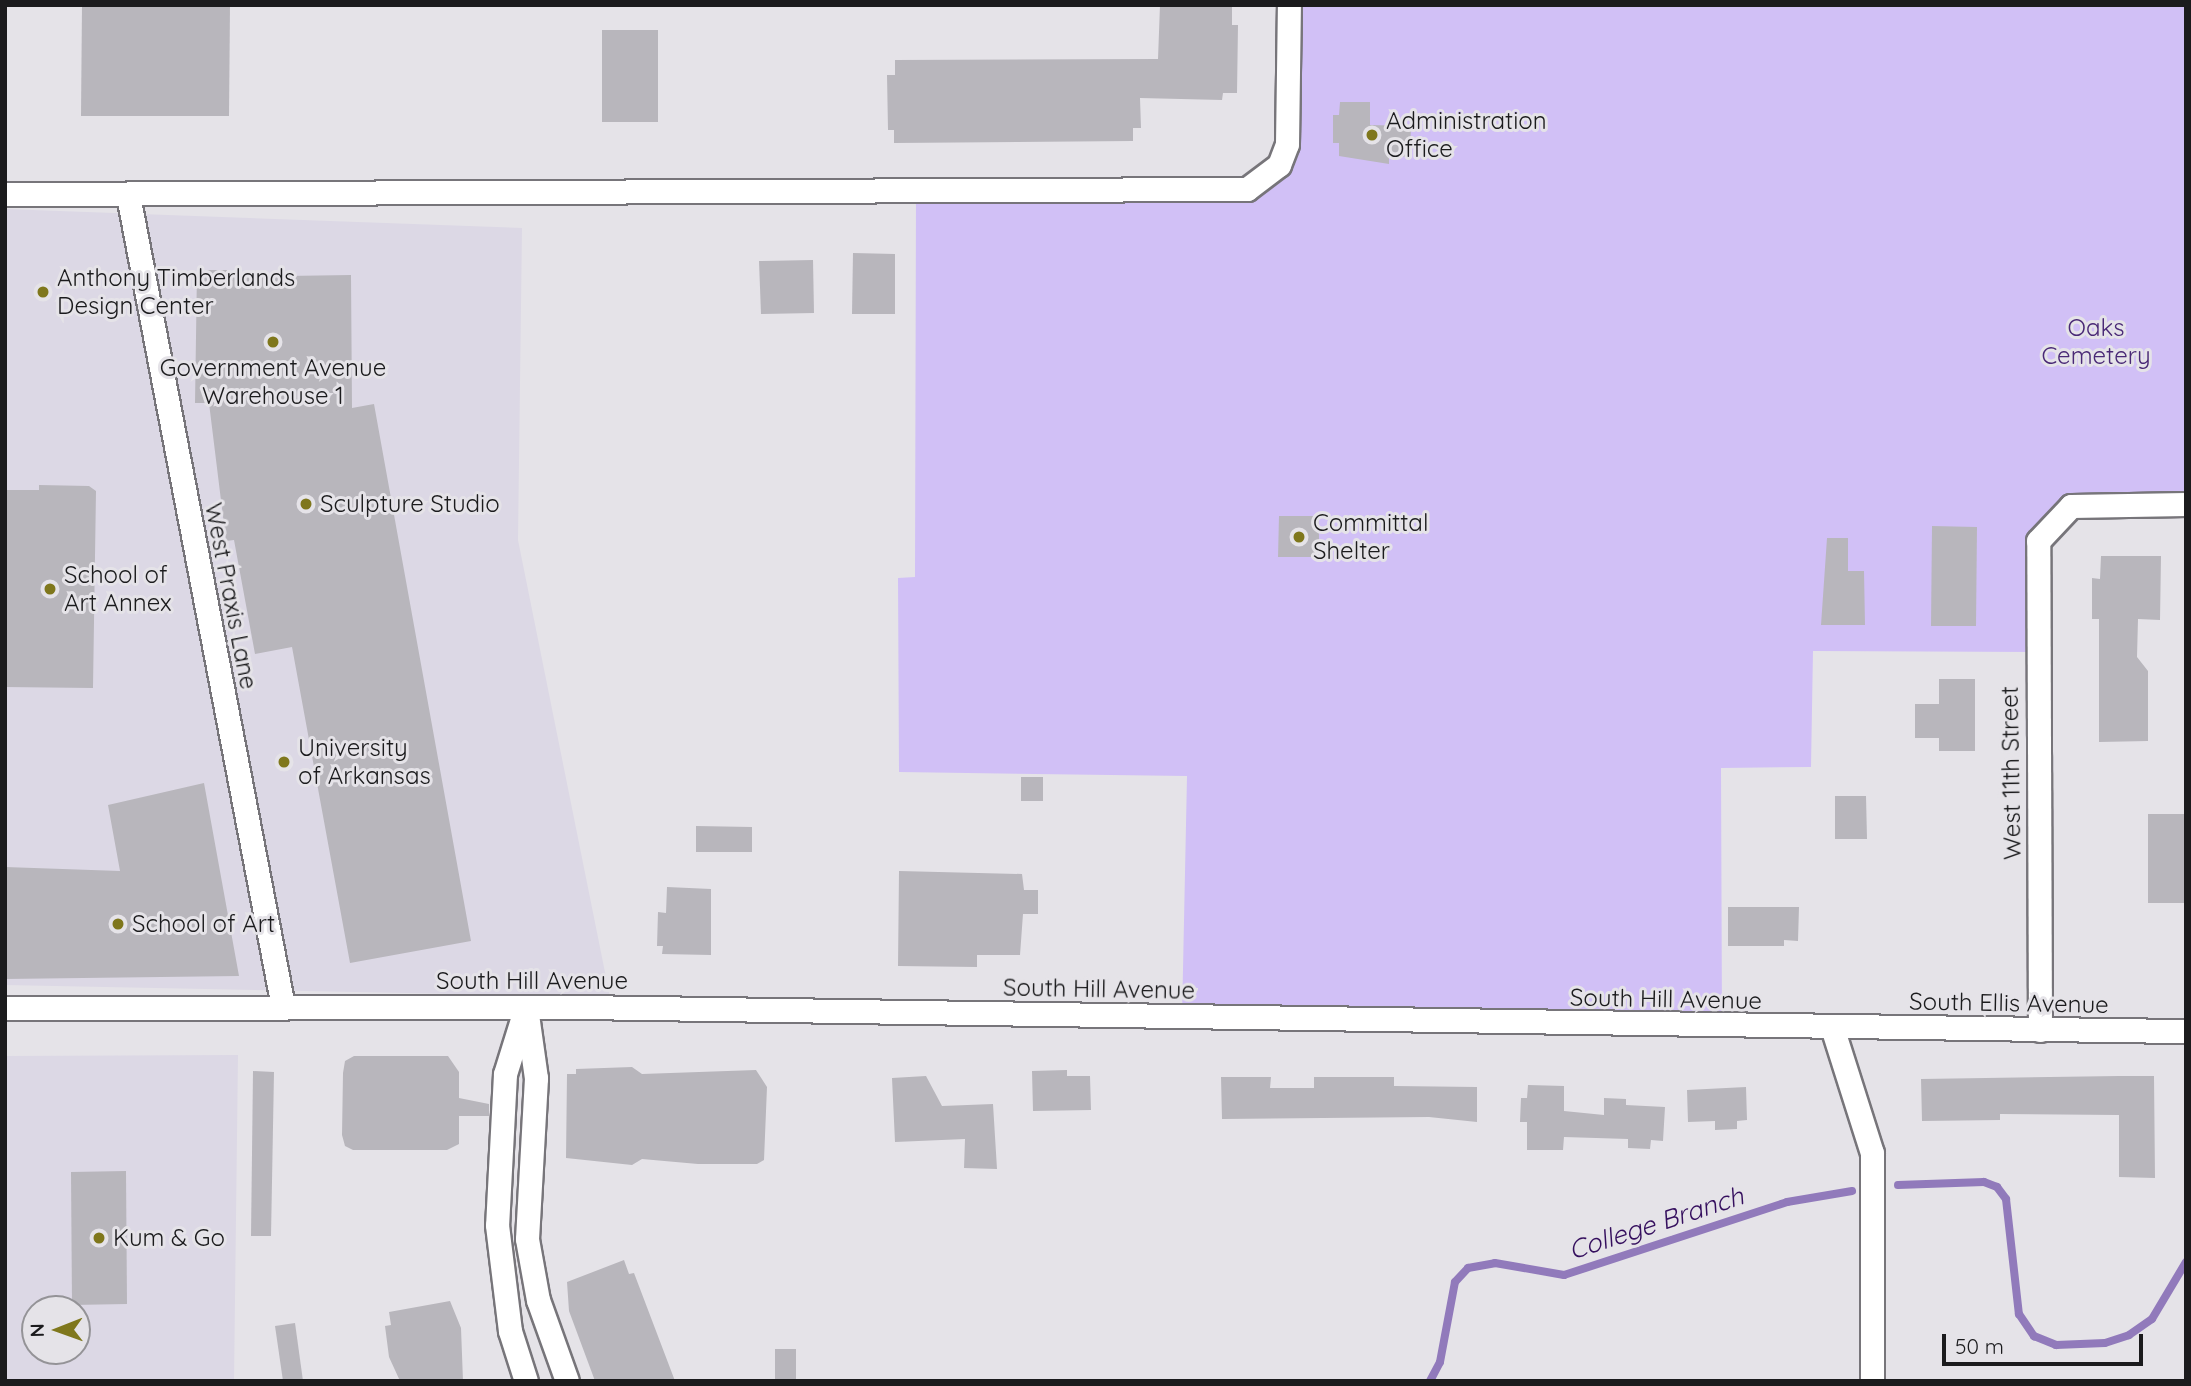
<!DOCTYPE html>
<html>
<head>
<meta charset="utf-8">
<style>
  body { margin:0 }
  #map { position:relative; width:2191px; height:1386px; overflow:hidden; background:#e5e3e8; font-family:Quicksand,sans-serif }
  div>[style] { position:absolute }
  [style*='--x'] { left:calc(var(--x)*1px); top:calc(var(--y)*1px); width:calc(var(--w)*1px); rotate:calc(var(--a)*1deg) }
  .built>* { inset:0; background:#dcd8e5 }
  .green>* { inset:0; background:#d1c0f6 }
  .stream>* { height:8px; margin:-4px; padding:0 4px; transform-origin:4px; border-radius:4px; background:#917abb }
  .building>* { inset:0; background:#b8b6bc }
  .roads { filter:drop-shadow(2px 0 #77757a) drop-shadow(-2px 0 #77757a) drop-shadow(0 2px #77757a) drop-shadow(0 -2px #77757a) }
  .minor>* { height:23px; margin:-11.5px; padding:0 11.5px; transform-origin:11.5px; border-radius:11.5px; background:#fff }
  .dots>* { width:19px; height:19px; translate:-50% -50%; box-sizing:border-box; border:4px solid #e5e3e8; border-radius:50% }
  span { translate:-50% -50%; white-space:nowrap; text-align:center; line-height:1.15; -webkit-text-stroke:6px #e5e3e8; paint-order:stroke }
  .poi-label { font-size:24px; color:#1b1b1d }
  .left { translate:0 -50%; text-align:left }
  .park-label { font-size:24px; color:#492876 }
  .street-label { font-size:24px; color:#1b1b1d }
  .water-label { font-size:26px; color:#350f5e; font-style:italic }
  .frame { position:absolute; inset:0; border:7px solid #1b1b1d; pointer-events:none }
  .north { position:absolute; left:21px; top:1295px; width:70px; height:70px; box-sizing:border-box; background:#e5e3e8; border:2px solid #949397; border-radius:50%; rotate:269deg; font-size:19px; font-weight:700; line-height:28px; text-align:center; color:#1b1b1d }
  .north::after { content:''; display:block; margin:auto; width:24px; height:32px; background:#7f771c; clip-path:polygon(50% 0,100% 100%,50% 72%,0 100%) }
  .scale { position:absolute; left:1942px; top:1334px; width:201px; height:32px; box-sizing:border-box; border:4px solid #1b1b1d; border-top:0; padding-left:9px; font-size:21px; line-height:24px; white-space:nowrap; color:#1b1b1d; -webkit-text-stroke:5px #e5e3e8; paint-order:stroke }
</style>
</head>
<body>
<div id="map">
  <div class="built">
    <div style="clip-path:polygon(5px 209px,522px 228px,518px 540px,610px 997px,5px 985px)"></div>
    <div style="clip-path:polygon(evenodd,238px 1055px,234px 1381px,5px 1381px,5px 1056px,238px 1055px,35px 1309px,77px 1309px,77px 1351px,35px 1351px,35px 1309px)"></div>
  </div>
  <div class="green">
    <div style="clip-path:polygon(1289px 5px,2186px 5px,2186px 504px,2092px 503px,2038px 541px,2035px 652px,1813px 651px,1811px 767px,1721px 768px,1722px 1026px,1182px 1017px,1187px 776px,899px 772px,898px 578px,915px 577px,916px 191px,1225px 192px,1279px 165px)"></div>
  </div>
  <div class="stream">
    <div style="--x:1898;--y:1185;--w:86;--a:-2"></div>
    <div style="--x:1984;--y:1182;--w:14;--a:21"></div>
    <div style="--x:1997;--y:1187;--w:15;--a:53"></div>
    <div style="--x:2006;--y:1199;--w:116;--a:83.6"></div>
    <div style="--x:2019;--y:1314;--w:27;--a:56"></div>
    <div style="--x:2034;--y:1336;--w:24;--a:22"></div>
    <div style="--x:2056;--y:1345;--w:49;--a:-2.3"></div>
    <div style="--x:2105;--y:1343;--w:25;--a:-18"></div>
    <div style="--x:2129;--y:1335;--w:28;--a:-35"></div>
    <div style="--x:2152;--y:1319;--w:66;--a:-59.2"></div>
    <div style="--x:1430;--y:1381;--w:21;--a:-62"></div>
    <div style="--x:1440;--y:1362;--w:81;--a:-79.4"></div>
    <div style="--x:1455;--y:1282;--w:19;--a:-47"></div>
    <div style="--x:1468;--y:1268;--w:27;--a:-10"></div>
    <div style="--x:1495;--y:1263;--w:70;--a:9.9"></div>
    <div style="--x:1564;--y:1275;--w:235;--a:-18.1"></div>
    <div style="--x:1787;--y:1202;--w:66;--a:-9.6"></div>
  </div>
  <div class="building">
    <div style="clip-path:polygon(82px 5px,230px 5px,229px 116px,81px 116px)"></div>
    <div style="clip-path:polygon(1160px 5px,1232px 5px,1232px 25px,1238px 25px,1237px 93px,1223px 93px,1222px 100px,1140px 98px,1141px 128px,1133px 128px,1133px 141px,894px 143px,894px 130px,888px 130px,887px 75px,895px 75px,895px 60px,1158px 59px)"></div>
    <div style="clip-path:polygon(602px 30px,658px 30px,658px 122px,602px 122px)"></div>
    <div style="clip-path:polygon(1340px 102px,1370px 102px,1370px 125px,1411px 126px,1410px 157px,1389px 156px,1389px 164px,1339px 156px,1339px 143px,1333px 143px,1333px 115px,1339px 115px)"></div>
    <div style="clip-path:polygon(853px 253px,895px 254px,895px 314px,852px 314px)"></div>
    <div style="clip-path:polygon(813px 260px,814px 313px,761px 314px,759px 261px)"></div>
    <div style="clip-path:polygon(197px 270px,227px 270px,227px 277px,351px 275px,352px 408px,374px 404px,471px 941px,350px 963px,292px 647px,255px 654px,234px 540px,226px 541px,209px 403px,195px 403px)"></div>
    <div style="clip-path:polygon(39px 485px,89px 486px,96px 491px,93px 688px,5px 687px,5px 490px,39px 490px)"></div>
    <div style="clip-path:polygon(1279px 516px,1319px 516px,1319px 557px,1278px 557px)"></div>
    <div style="clip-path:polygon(1932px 526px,1977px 527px,1976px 626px,1931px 626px)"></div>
    <div style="clip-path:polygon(1827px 538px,1848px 538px,1848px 571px,1864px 571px,1865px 625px,1821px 625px)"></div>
    <div style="clip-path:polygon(2101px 556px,2161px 556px,2160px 620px,2138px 619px,2137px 657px,2148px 671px,2148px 741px,2099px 742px,2099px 619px,2092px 619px,2092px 578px,2100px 579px)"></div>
    <div style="clip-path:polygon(1939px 679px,1975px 679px,1975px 751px,1939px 751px,1939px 738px,1915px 738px,1915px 704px,1939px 704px)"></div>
    <div style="clip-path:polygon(1021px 777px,1043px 777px,1043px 801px,1021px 801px)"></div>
    <div style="clip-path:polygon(204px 783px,239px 976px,5px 979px,5px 867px,120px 871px,108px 805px)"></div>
    <div style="clip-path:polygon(1835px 796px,1866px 796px,1867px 839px,1835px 839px)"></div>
    <div style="clip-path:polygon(2148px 814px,2186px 814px,2186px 903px,2148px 903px)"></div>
    <div style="clip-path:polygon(696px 826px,752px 827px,752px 852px,696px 852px)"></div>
    <div style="clip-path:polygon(899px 871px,1022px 874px,1024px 890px,1038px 890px,1038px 914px,1023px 914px,1020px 955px,977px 955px,977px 967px,898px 966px)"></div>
    <div style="clip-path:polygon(667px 887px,711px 889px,711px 955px,662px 954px,663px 946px,657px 946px,658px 912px,666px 913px)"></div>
    <div style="clip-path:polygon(1728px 907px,1799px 907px,1798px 941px,1784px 940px,1784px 946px,1728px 946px)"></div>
    <div style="clip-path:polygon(354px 1056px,448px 1056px,459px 1072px,459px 1098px,489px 1104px,489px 1116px,459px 1116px,459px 1144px,447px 1150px,353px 1150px,345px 1146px,342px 1135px,343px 1073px,345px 1061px)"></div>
    <div style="clip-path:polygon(632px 1067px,642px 1074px,756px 1070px,767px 1087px,764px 1160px,757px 1164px,698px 1164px,642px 1159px,632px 1165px,566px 1158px,567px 1074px,576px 1074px,576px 1069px)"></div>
    <div style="clip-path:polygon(1067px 1070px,1067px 1076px,1090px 1076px,1091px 1110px,1033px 1111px,1032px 1071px)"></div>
    <div style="clip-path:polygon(253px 1071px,274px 1072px,271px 1236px,251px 1236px)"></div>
    <div style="clip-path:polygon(926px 1076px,942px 1106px,993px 1104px,997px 1169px,964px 1168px,965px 1139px,895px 1142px,892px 1078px)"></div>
    <div style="clip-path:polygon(2119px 1076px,2154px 1076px,2155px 1178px,2119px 1177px,2119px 1115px,2000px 1114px,2000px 1120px,1922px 1121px,1921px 1079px)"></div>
    <div style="clip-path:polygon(1221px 1077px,1271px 1077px,1270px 1088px,1314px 1088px,1314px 1077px,1394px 1077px,1394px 1086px,1477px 1087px,1477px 1122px,1429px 1117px,1222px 1119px)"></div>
    <div style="clip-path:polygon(1528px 1085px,1564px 1086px,1564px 1111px,1604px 1115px,1604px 1098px,1626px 1099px,1626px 1105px,1665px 1107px,1663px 1141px,1651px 1140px,1650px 1149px,1628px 1148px,1628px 1139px,1564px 1137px,1563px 1150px,1527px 1150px,1527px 1122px,1520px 1122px,1521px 1098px,1527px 1098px)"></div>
    <div style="clip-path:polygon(1746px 1087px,1747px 1120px,1737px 1121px,1737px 1129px,1715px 1130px,1715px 1121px,1688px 1122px,1687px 1090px)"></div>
    <div style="clip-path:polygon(126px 1171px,127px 1304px,72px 1305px,71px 1172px)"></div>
    <div style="clip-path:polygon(624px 1260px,629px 1274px,634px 1273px,675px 1381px,595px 1381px,569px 1311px,567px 1282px)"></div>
    <div style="clip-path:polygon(450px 1301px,461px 1328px,463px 1381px,400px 1381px,389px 1357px,385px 1326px,391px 1325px,389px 1312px)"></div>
    <div style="clip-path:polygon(295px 1323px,303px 1381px,283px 1381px,275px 1326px)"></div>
    <div style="clip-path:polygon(775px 1349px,796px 1349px,796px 1381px,775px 1381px)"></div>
  </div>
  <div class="roads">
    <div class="minor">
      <div style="--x:5;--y:194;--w:1242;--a:-0.23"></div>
      <div style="--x:1247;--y:189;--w:40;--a:-37"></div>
      <div style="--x:1279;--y:165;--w:22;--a:-69"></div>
      <div style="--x:1287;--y:144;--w:139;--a:-89.2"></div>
      <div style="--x:128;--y:195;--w:827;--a:79.19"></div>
      <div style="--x:526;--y:1007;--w:72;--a:82"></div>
      <div style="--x:536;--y:1078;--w:161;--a:93.2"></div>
      <div style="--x:527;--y:1239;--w:62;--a:79.8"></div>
      <div style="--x:538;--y:1300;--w:86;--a:70.3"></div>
      <div style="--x:5;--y:1008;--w:574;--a:-0.1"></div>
      <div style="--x:579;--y:1007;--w:1607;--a:0.86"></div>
      <div style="--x:524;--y:1013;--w:64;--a:107.3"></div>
      <div style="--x:505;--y:1074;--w:151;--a:93"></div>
      <div style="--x:497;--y:1225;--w:107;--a:83"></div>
      <div style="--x:510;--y:1331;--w:52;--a:72.3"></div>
      <div style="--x:1832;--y:1027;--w:132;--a:72.4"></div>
      <div style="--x:1872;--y:1153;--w:228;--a:90"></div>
      <div style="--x:2040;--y:1030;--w:489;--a:-90.2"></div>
      <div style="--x:2038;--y:541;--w:48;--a:-46.7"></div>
      <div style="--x:2071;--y:506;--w:115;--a:-1"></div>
    </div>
  </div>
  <div class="dots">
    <div style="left:1372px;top:135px;background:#7f771c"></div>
    <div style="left:43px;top:292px;background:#7f771c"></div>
    <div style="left:273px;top:342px;background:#7f771c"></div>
    <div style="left:306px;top:504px;background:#7f771c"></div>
    <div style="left:1299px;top:537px;background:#7f771c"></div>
    <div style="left:50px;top:589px;background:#7f771c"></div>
    <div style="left:284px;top:762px;background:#7f771c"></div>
    <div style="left:118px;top:924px;background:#7f771c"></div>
    <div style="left:99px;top:1238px;background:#7f771c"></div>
  </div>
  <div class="poi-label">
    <span class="left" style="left:1386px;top:135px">Administration<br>Office</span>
    <span class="left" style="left:57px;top:292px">Anthony Timberlands<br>Design Center</span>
    <span style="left:273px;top:382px">Government Avenue<br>Warehouse 1</span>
    <span class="left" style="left:320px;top:504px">Sculpture Studio</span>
    <span class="left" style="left:1313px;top:537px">Committal<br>Shelter</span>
    <span class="left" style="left:64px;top:589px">School of<br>Art Annex</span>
    <span class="left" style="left:298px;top:762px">University<br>of Arkansas</span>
    <span class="left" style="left:132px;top:924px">School of Art</span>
    <span class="left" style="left:113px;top:1238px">Kum &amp; Go</span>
  </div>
  <div class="park-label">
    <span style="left:2096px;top:342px">Oaks<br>Cemetery</span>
  </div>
  <div class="street-label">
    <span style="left:231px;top:596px;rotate:79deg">West Praxis Lane</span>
    <span style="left:2011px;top:773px;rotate:-91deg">West 11th Street</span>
    <span style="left:532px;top:981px">South Hill Avenue</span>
    <span style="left:1099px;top:989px;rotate:1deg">South Hill Avenue</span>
    <span style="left:1666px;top:999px;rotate:1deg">South Hill Avenue</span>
    <span style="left:2009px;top:1003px;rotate:1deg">South Ellis Avenue</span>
  </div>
  <div class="water-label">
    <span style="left:1656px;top:1223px;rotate:-18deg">College Branch</span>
  </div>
  <div class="frame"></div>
  <div class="north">N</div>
  <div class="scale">50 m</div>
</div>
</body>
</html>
